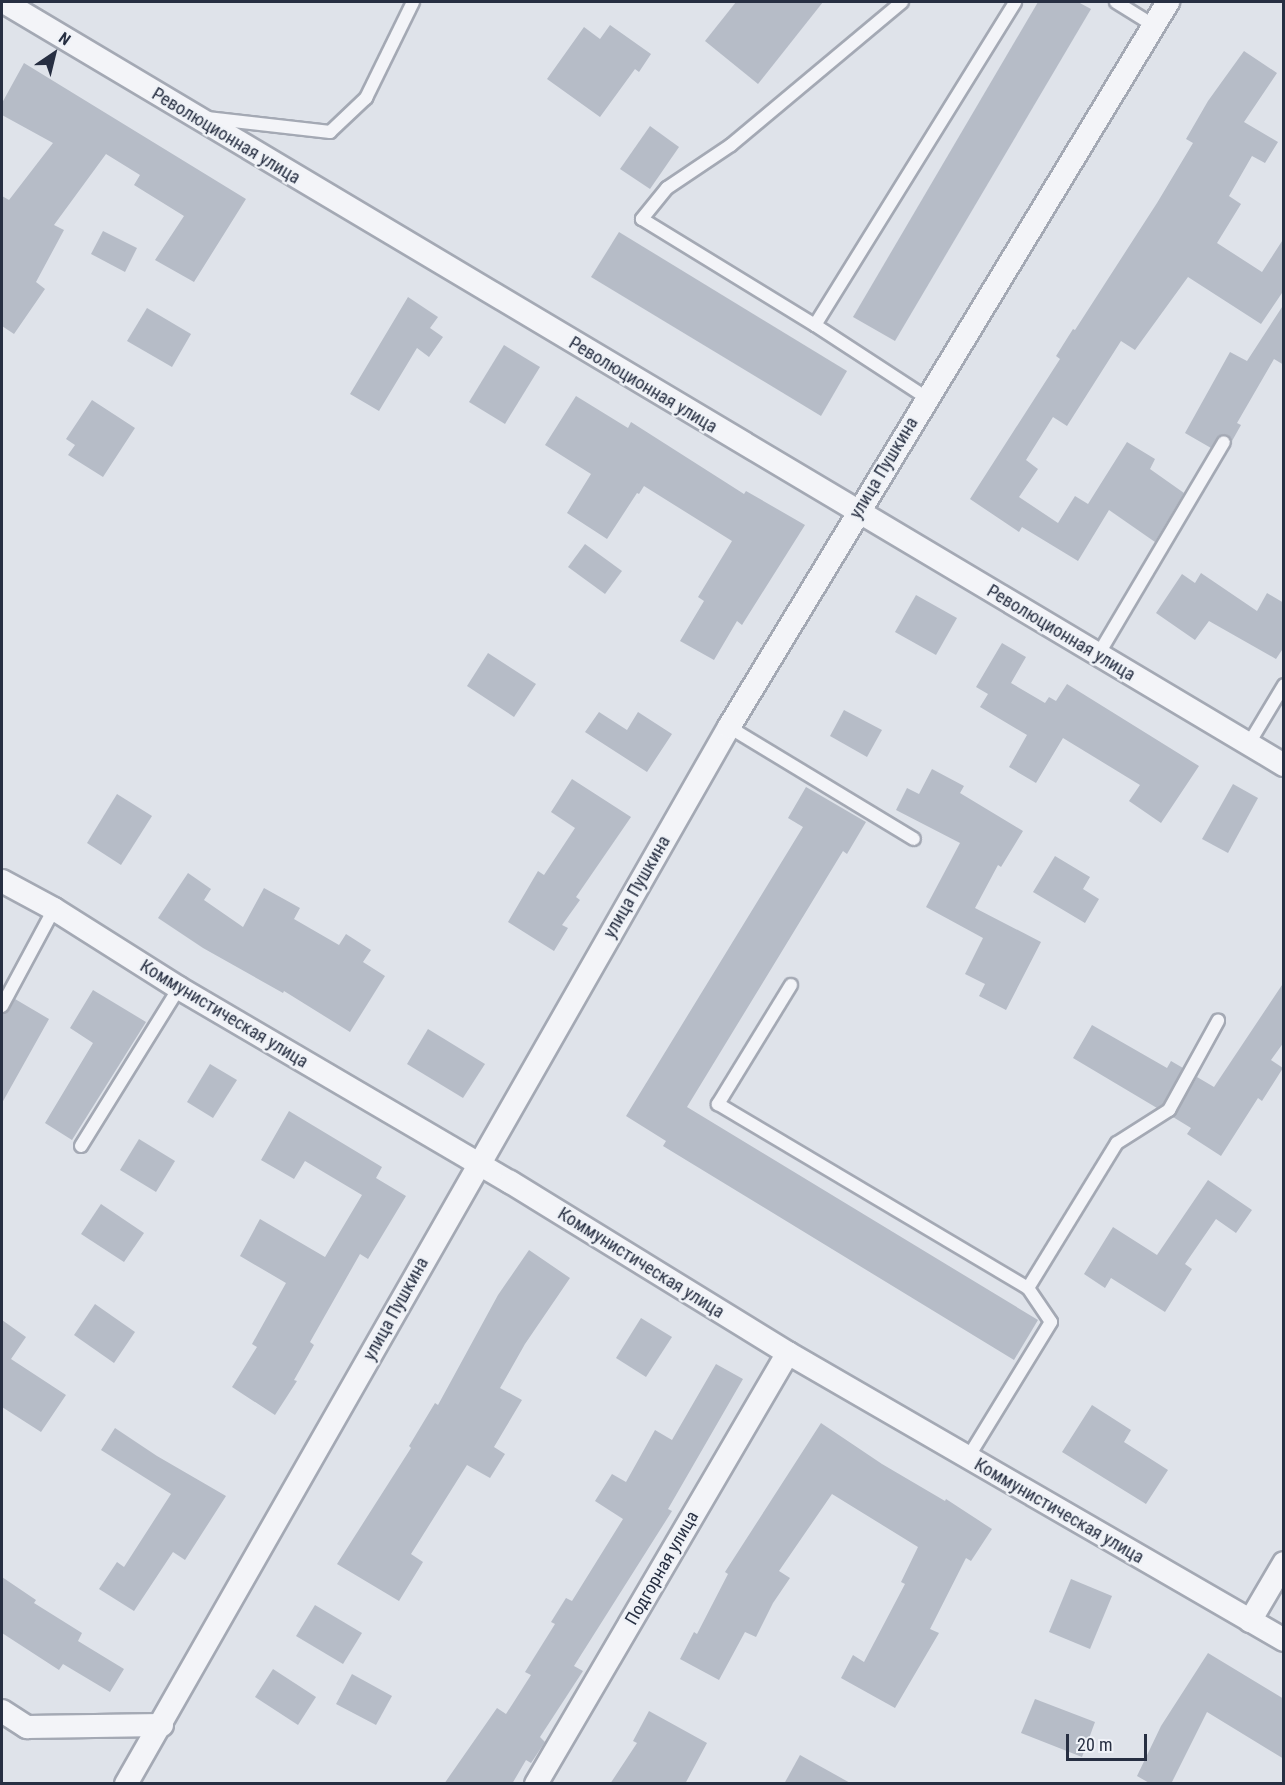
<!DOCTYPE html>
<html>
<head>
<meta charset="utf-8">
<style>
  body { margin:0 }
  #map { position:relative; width:1285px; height:1785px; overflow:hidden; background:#dfe3ea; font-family:"Roboto Condensed",sans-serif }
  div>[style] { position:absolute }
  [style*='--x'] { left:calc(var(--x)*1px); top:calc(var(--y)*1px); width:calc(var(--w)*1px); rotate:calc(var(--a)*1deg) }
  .building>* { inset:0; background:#b6bcc7 }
  .roads { filter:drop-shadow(2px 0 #a4a9b4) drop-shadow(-2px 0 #a4a9b4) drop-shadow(0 2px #a4a9b4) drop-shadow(0 -2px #a4a9b4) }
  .service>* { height:12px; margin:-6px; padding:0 6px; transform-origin:6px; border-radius:6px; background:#f3f4f8 }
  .minor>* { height:22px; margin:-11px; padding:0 11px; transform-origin:11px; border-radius:11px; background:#f3f4f8 }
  span { translate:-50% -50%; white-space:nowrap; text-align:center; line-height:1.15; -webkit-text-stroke:4.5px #eff2f7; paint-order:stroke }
  .street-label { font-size:18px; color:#272f42 }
  .frame { position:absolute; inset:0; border:3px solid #272f42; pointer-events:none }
  .north { position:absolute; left:24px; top:24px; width:60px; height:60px; -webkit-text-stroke:4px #eff2f7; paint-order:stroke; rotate:35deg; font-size:16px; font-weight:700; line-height:24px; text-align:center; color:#272f42 }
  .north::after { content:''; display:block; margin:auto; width:21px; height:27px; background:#272f42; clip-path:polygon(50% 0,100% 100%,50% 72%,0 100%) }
  .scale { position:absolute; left:1066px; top:1734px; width:81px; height:27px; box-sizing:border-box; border:3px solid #272f42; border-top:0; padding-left:8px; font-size:18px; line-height:21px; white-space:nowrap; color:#272f42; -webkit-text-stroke:4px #eff2f7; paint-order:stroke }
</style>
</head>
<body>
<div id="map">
  <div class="building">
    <div style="clip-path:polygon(736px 2px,823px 2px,758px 84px,705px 41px)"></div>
    <div style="clip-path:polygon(1038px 2px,1078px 2px,1091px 9px,895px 341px,853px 317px)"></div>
    <div style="clip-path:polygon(610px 25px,651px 54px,639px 72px,635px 69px,600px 117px,547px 79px,584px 27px,600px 39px)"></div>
    <div style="clip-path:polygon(1244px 51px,1277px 73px,1244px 122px,1278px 142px,1265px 163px,1252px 156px,1229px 196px,1241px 204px,1217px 243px,1262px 272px,1284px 238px,1284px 290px,1261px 324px,1188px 277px,1135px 350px,1121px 341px,1067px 426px,1053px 417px,1026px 460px,1038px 469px,1019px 497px,1058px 523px,1075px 496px,1088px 504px,1127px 442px,1155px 459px,1150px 469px,1184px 493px,1155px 542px,1109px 510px,1078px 561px,1022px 527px,1019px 532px,970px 499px,1060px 359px,1056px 356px,1073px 329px,1075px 330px,1157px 203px,1193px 143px,1186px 139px,1208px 101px)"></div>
    <div style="clip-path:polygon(24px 63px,246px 199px,194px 282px,155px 260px,184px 216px,134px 185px,140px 175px,106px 154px,54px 225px,64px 230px,36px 282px,45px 289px,14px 334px,2px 326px,2px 196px,9px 200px,53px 143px,2px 115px,2px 103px)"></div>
    <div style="clip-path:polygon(650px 126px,679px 147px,650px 189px,620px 169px)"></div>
    <div style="clip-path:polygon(103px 231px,137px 248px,125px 272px,91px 254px)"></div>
    <div style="clip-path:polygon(619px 232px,847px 371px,821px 416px,591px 277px)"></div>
    <div style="clip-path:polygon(408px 297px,438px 317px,430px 328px,443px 337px,429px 357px,417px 348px,379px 411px,350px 394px)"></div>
    <div style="clip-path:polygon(1284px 304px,1284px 365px,1274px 359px,1237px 423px,1241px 425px,1232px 441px,1228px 435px,1220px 435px,1211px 448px,1185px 433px,1230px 352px,1247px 361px)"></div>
    <div style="clip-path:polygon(147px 308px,191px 334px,172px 367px,127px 341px)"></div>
    <div style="clip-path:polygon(504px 345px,540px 367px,505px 424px,469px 402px)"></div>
    <div style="clip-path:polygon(576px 396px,628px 428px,631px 422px,744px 494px,746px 491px,805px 525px,742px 625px,737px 621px,714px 660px,680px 641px,704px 601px,698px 597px,732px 541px,644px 486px,639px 494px,637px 493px,607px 539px,567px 513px,591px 474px,545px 445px)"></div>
    <div style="clip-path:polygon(92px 400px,135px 428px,103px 477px,68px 455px,75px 445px,66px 439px)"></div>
    <div style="clip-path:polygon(585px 544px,622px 571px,605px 594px,568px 567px)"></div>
    <div style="clip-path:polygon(1201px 573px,1257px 611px,1267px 593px,1284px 603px,1284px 647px,1276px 659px,1209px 621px,1195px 640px,1156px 613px,1182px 574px,1195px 583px)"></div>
    <div style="clip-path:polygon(916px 595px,957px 618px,936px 655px,895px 632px)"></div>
    <div style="clip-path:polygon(1002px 643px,1026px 657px,1011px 683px,1045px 703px,1049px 697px,1056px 701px,1067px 684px,1199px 766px,1161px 823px,1129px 801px,1140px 785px,1063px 738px,1036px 783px,1009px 767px,1027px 735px,980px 707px,988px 694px,976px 687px)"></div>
    <div style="clip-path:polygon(488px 653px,536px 684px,514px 717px,467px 686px)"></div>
    <div style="clip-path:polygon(844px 710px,882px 730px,867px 757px,830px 736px)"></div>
    <div style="clip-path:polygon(599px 712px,627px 730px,638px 712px,672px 734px,647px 772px,585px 732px)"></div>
    <div style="clip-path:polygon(932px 769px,964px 786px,960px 793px,1023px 831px,1001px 867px,998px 865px,975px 908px,1041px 942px,1006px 1010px,979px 996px,985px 984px,965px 974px,983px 938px,926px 907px,960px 843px,896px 810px,907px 788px,919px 794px)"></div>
    <div style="clip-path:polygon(572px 779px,631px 817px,576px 897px,580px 900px,562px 925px,568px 928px,554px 951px,508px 922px,538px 871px,544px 875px,575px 828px,551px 812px)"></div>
    <div style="clip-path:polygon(1233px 784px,1258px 798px,1228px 853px,1202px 839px)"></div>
    <div style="clip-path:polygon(806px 787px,866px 822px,847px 854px,843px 851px,687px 1107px,1038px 1320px,1014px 1360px,663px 1146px,666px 1141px,626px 1116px,803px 827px,788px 818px)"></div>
    <div style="clip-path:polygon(117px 794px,152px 816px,121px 865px,87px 843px)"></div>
    <div style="clip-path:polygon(1055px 856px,1090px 877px,1083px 889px,1099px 899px,1085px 923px,1033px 892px)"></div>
    <div style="clip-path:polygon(188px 873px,211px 889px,204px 900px,243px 927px,264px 888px,300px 908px,294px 919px,339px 945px,346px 934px,371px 950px,363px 962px,385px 976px,350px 1032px,284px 991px,283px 993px,203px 948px,158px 918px)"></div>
    <div style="clip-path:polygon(1284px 982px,1284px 1042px,1271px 1060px,1283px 1068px,1262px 1101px,1258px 1098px,1221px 1156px,1187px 1134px,1191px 1128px,1173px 1117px,1197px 1077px,1214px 1087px)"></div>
    <div style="clip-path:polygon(93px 990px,146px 1022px,72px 1140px,45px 1123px,93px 1043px,70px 1028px)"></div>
    <div style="clip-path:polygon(15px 999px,49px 1019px,2px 1103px,2px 1014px,9px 1010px)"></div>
    <div style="clip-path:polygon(1092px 1025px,1167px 1068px,1171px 1061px,1183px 1068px,1163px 1104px,1157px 1108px,1073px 1058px)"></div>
    <div style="clip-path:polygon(428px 1029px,485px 1064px,463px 1098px,407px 1064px)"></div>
    <div style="clip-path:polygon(210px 1064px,237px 1080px,213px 1118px,187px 1102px)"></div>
    <div style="clip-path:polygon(289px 1111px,382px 1167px,376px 1178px,406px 1196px,368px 1259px,360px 1254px,310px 1342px,314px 1345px,294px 1380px,297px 1381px,275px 1415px,232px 1387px,257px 1347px,252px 1344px,286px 1283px,240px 1256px,260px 1219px,325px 1257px,362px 1195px,305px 1161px,294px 1179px,261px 1160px)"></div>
    <div style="clip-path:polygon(139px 1139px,175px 1161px,156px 1192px,120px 1170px)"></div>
    <div style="clip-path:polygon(1208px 1180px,1252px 1210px,1236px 1233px,1216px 1219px,1185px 1264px,1192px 1269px,1165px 1312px,1111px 1278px,1105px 1288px,1084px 1274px,1113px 1227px,1157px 1255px)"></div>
    <div style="clip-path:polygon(101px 1204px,144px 1233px,124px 1262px,81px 1234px)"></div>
    <div style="clip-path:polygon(529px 1250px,570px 1278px,525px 1344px,500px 1388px,522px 1400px,494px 1447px,505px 1454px,490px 1478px,467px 1465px,411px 1554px,423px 1562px,399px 1601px,337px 1564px,411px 1448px,409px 1446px,435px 1403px,438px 1405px,498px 1295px)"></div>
    <div style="clip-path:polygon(95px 1304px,135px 1332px,114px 1363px,74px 1335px)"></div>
    <div style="clip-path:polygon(641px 1318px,672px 1337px,646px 1377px,616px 1358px)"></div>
    <div style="clip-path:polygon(2px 1320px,26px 1337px,11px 1359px,66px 1395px,41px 1432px,2px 1407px)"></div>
    <div style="clip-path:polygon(716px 1364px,743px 1379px,668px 1509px,672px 1511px,574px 1666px,583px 1671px,540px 1737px,545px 1742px,531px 1763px,526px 1760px,512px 1784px,444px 1784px,497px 1708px,506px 1714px,531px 1675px,525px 1672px,555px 1624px,551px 1622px,566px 1598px,572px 1601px,623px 1519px,595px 1501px,612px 1474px,626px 1482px,655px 1430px,672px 1440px)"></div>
    <div style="clip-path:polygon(1092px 1405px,1131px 1430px,1124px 1442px,1168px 1470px,1146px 1504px,1062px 1452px)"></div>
    <div style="clip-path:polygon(821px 1423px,882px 1464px,945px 1501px,946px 1499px,992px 1529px,971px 1561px,966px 1558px,930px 1629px,939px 1633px,895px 1708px,841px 1678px,853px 1655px,864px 1662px,905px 1584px,901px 1582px,918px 1547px,832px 1494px,779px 1571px,790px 1578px,773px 1603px,756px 1637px,745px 1632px,719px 1680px,680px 1659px,694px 1632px,697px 1634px,728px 1574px,725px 1572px)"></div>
    <div style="clip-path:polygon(115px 1428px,157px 1456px,226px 1496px,185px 1560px,173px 1552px,134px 1611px,99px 1589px,117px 1562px,124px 1567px,171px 1494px,101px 1450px)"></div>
    <div style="clip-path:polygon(2px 1577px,36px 1600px,34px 1603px,82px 1633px,78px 1641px,124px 1669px,110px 1692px,63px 1664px,59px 1670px,2px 1633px)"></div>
    <div style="clip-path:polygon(1071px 1579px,1112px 1596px,1090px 1649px,1049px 1632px)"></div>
    <div style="clip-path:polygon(315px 1605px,362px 1633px,343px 1664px,296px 1636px)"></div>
    <div style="clip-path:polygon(1208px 1653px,1284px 1699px,1284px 1759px,1207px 1712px,1171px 1784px,1151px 1784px,1137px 1776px,1161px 1726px)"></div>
    <div style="clip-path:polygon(273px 1669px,316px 1697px,298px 1725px,255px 1697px)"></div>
    <div style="clip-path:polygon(352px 1674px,392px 1696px,376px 1725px,336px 1704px)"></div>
    <div style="clip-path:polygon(1035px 1699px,1095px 1722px,1082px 1757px,1021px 1733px)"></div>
    <div style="clip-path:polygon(649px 1711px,707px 1743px,685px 1784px,610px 1784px,637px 1743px,633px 1741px)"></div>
    <div style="clip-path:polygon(800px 1755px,852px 1784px,784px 1784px)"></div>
  </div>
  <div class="roads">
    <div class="service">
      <div style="--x:902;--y:2;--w:223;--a:140.1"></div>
      <div style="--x:731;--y:145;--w:77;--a:146.1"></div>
      <div style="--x:667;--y:188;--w:40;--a:129"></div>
      <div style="--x:642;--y:219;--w:203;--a:31.5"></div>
      <div style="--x:815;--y:325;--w:134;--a:33.1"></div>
      <div style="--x:1116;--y:2;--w:44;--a:31.9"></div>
      <div style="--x:207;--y:118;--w:124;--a:6.5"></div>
      <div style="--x:330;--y:132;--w:50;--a:-43.4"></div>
      <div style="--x:366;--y:98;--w:107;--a:-63.9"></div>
      <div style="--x:815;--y:325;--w:380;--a:-58.2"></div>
      <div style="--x:1098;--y:655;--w:247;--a:-59.4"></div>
      <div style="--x:729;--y:727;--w:216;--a:31.2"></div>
      <div style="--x:1248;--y:745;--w:70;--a:-59"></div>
      <div style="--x:791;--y:985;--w:140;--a:121.5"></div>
      <div style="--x:718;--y:1104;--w:360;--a:30.7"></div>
      <div style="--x:1028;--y:1288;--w:41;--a:55.9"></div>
      <div style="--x:1051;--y:1322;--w:161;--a:121.5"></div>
      <div style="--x:2;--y:1006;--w:110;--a:-61.8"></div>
      <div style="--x:81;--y:1146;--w:186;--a:-58.2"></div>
      <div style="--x:1028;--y:1288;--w:170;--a:-58.5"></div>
      <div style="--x:1117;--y:1143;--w:62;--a:-32.4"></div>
      <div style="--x:1169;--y:1110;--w:102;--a:-61.2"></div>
    </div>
    <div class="minor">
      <div style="--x:4;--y:2;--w:1490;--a:30.8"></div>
      <div style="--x:2;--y:881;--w:59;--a:28.3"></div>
      <div style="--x:54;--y:909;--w:148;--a:32.3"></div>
      <div style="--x:179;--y:988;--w:384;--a:30.4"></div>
      <div style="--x:510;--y:1182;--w:326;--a:31.6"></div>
      <div style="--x:788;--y:1353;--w:573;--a:30.05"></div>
      <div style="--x:1250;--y:1621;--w:67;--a:-59.6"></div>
      <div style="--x:2;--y:1711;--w:30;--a:33"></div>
      <div style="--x:27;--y:1727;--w:135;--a:-0.8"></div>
      <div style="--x:126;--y:1784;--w:1217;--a:-60.3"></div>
      <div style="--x:729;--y:727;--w:848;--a:-58.8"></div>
      <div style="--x:536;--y:1784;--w:499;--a:-59.7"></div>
    </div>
  </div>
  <div class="street-label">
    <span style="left:226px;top:136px;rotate:31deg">Революционная улица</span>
    <span style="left:643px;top:385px;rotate:31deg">Революционная улица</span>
    <span style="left:884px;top:468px;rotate:-59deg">улица Пушкина</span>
    <span style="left:1061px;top:633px;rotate:31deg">Революционная улица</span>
    <span style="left:637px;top:887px;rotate:-60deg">улица Пушкина</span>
    <span style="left:224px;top:1014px;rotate:31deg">Коммунистическая улица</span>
    <span style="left:641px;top:1263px;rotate:32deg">Коммунистическая улица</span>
    <span style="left:396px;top:1309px;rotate:-61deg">улица Пушкина</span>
    <span style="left:1059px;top:1511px;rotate:30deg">Коммунистическая улица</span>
    <span style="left:662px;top:1568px;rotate:-60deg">Подгорная улица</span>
  </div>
  <div class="frame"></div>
  <div class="north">N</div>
  <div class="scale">20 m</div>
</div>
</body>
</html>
